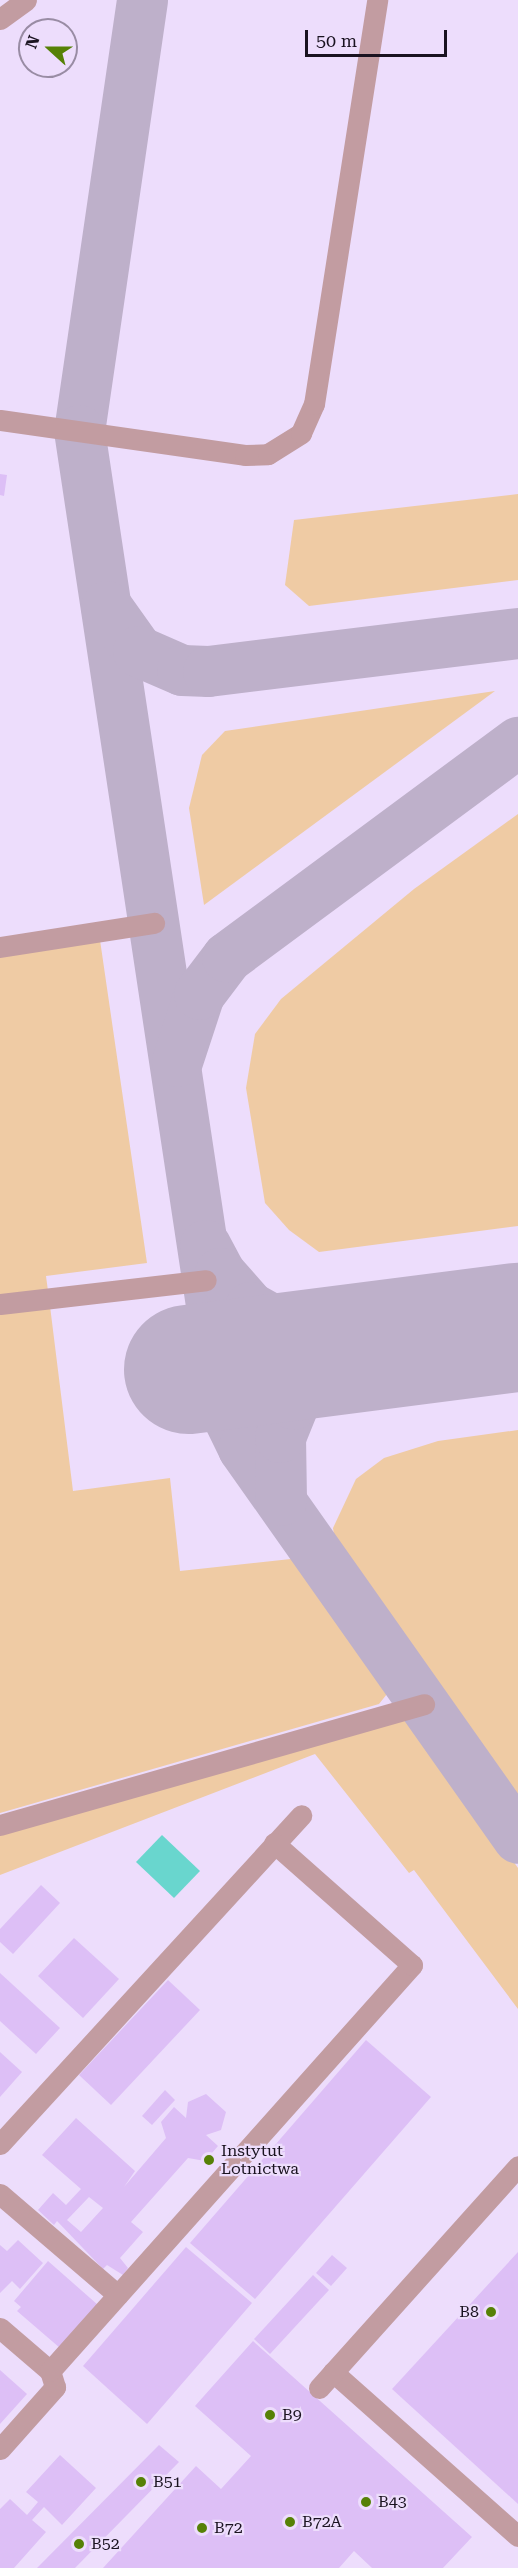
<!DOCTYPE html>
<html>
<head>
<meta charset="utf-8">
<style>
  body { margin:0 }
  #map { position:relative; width:518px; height:2568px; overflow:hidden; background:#edddfc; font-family:"Roboto Serif",serif }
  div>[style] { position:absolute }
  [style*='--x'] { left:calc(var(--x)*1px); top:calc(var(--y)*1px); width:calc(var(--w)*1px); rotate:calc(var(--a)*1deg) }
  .green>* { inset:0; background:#efcba4 }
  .water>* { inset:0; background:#69d6ce }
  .taxiway>* { height:51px; margin:-25.5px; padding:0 25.5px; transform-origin:25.5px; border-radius:25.5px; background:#beb0ca }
  .runway>* { height:129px; margin:-64.5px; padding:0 64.5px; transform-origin:64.5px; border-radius:64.5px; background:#beb0ca }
  .building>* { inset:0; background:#ddbff6 }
  .minor>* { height:21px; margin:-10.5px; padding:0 10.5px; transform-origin:10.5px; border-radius:10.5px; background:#c29ca1 }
  .dots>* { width:16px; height:16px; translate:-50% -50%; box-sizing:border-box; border:3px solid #edddfc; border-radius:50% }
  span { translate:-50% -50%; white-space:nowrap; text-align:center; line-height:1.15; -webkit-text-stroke:4.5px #edddfc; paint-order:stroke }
  .poi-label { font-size:16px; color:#1a1320 }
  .left { translate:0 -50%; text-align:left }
  .right { translate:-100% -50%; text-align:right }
  .north { position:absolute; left:18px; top:18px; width:60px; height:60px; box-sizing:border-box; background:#edddfc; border:2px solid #998ca4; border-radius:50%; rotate:291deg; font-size:16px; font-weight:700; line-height:24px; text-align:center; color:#1a1320 }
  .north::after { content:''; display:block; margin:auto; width:21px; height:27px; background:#568106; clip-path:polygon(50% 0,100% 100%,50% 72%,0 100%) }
  .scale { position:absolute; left:305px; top:30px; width:142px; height:27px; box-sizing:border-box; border:3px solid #1a1320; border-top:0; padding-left:8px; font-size:18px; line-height:21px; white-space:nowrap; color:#1a1320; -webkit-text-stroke:4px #edddfc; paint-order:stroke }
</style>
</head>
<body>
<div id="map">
  <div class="green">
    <div style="clip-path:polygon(518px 494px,518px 580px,309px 606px,285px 585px,294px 520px)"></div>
    <div style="clip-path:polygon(495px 691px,204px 905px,189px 808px,202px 755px,225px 731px)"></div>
    <div style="clip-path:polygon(518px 814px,518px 1226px,319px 1252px,289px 1230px,265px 1203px,246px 1088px,255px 1034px,281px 999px,414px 889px)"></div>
    <div style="clip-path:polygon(100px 940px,147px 1263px,46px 1276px,48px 1291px,0 1295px,0 955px)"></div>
    <div style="clip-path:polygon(50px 1306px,73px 1491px,170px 1478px,180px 1571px,300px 1558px,387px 1681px,387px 1694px,379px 1704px,0 1813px,0 1310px)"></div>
    <div style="clip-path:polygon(518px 1430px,518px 1807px,336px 1549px,333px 1528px,356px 1479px,384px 1458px,438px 1441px)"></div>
    <div style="clip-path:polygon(404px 1720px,420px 1728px,518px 1868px,518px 2009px,414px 1870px,409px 1873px,315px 1754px,0 1875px,0 1835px)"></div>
  </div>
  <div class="water">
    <div style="clip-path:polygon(162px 1835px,200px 1871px,174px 1898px,136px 1862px)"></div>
  </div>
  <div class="taxiway">
    <div style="--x:142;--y:0;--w:435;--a:98.3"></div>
    <div style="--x:79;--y:430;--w:998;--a:81.42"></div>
    <div style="--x:228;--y:1417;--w:34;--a:64"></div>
    <div style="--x:243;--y:1448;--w:477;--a:54.8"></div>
    <div style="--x:106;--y:606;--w:55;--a:54.6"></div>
    <div style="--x:138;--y:651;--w:48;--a:23.4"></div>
    <div style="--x:182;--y:670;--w:26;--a:2"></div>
    <div style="--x:208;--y:671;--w:312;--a:-7"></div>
    <div style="--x:177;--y:1061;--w:71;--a:-71.8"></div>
    <div style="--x:199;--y:994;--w:46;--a:-52.9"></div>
    <div style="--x:227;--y:957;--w:362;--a:-36.5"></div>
    <div style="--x:205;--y:1245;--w:32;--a:62"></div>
    <div style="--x:220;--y:1273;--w:45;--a:48.6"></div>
    <div style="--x:250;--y:1307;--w:35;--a:29"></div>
    <div style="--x:281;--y:1324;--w:78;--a:17"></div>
    <div style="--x:281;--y:1500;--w:63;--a:-90.9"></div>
    <div style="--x:280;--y:1437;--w:35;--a:-68"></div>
    <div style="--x:293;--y:1404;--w:33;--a:-59"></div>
    <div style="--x:310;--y:1376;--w:54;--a:-32.2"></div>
  </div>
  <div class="runway">
    <div style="--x:188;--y:1369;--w:333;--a:-7.3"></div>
  </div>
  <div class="building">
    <div style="clip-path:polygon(0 474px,7px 475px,4px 496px,0 495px)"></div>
    <div style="clip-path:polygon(41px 1885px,60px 1903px,13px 1954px,0 1942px,0 1929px)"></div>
    <div style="clip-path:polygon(74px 1938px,119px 1979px,83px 2018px,38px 1976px)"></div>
    <div style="clip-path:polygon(0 1973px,60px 2028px,36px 2054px,0 2021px)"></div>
    <div style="clip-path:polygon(168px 1980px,200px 2010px,111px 2105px,79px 2075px)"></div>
    <div style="clip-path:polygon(366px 2040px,431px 2097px,255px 2299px,190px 2243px)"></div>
    <div style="clip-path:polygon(0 2052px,22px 2072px,0 2097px)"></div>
    <div style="clip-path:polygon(165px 2090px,175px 2100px,152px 2125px,142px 2116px)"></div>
    <div style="clip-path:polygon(evenodd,206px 2094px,226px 2112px,221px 2130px,206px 2135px,218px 2146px,205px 2161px,188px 2158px,131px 2222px,143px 2232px,120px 2258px,128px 2268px,123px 2275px,107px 2265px,103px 2269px,57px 2221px,54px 2225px,38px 2210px,53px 2193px,66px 2205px,81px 2189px,42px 2155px,76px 2118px,135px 2171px,124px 2187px,166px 2138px,161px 2122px,174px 2107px,186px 2118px,188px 2102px,206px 2094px,89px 2197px,103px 2208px,81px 2232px,67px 2220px,89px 2197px)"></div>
    <div style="clip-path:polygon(18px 2240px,43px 2263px,20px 2289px,12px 2281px,0 2293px,0 2245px,7px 2251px)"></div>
    <div style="clip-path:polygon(186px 2247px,252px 2303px,147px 2424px,83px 2366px)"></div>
    <div style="clip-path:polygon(518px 2252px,518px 2504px,392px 2389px)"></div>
    <div style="clip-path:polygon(332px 2255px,347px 2268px,331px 2286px,316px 2273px)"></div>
    <div style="clip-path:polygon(48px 2261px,98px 2305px,60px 2348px,17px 2311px,21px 2307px,14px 2301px)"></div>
    <div style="clip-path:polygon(313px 2275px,329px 2290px,270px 2354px,254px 2339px)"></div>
    <div style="clip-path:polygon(253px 2341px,472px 2537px,443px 2568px,372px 2568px,354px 2551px,339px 2568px,103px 2568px,196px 2466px,221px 2489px,251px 2456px,195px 2406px)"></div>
    <div style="clip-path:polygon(0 2370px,27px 2394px,0 2424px)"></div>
    <div style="clip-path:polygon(159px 2445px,179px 2462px,75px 2568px,37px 2568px)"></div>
    <div style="clip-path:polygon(60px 2455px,96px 2488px,62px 2525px,44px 2507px,32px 2520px,46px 2532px,14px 2568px,0 2568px,0 2509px,10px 2499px,27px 2515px,38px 2502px,26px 2492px)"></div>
  </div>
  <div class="minor">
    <div style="--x:0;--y:19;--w:32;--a:-36"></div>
    <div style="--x:0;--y:420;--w:247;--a:8.1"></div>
    <div style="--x:245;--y:455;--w:23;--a:-2"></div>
    <div style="--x:268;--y:454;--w:39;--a:-32"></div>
    <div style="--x:301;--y:433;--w:32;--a:-66"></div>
    <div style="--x:314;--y:404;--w:409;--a:-81.1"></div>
    <div style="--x:0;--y:947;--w:156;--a:-8.9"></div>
    <div style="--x:0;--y:1304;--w:207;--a:-6.6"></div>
    <div style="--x:0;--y:1825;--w:441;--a:-15.9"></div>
    <div style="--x:0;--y:2144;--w:446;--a:-47.5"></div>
    <div style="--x:0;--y:2194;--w:155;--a:40.6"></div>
    <div style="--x:0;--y:2328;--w:66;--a:40.7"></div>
    <div style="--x:333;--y:2372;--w:247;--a:41.6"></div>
    <div style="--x:319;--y:2388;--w:298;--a:-48.1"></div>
    <div style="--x:0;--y:2449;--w:83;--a:-48.4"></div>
    <div style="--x:55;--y:2387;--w:17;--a:-107"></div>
    <div style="--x:50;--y:2371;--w:544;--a:-48.28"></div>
    <div style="--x:412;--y:1965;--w:184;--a:-138.5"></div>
  </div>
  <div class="dots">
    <div style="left:209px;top:2160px;background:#568106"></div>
    <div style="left:491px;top:2312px;background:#568106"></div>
    <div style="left:270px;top:2415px;background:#568106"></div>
    <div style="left:141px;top:2482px;background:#568106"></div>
    <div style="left:366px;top:2502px;background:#568106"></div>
    <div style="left:290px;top:2522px;background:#568106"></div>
    <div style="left:202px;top:2528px;background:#568106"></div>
    <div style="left:79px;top:2544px;background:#568106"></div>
  </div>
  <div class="poi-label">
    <span class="left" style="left:221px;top:2160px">Instytut<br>Lotnictwa</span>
    <span class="right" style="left:479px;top:2312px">B8</span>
    <span class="left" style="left:282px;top:2415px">B9</span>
    <span class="left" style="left:153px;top:2482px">B51</span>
    <span class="left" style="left:378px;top:2502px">B43</span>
    <span class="left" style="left:302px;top:2522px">B72A</span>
    <span class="left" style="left:214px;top:2528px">B72</span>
    <span class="left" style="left:91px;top:2544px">B52</span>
  </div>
  <div class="north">N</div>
  <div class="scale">50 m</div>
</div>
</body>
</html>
